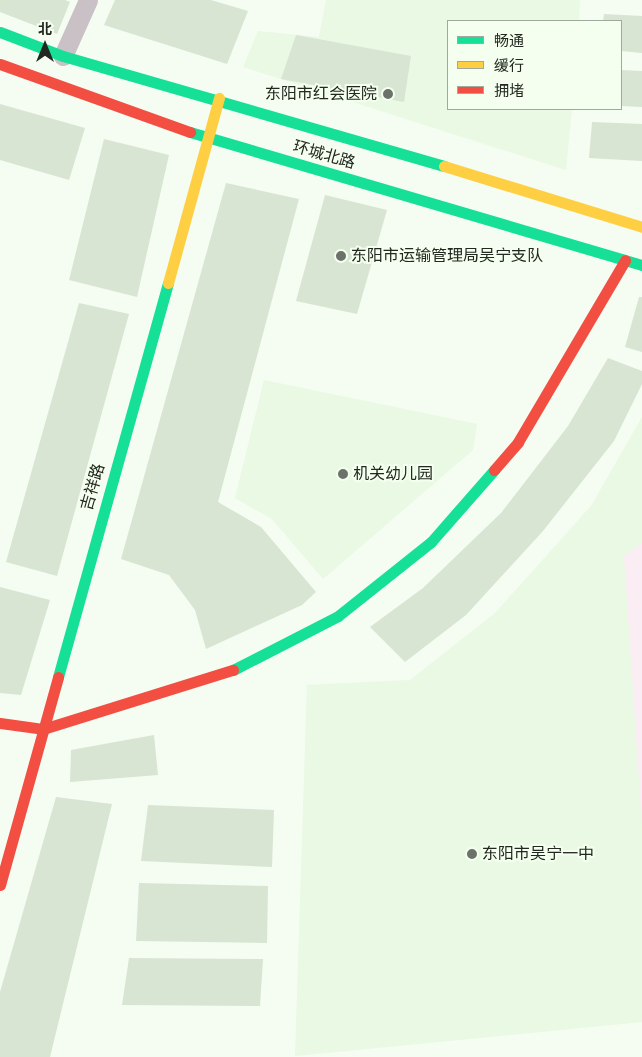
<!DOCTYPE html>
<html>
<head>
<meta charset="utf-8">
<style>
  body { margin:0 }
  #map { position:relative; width:642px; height:1057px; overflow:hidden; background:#f5fcf2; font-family:"Fira Sans","Noto Sans SC",sans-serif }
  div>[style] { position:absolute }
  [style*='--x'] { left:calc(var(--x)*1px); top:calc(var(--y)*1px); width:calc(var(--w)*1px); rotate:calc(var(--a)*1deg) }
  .built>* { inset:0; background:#e9f9e3 }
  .green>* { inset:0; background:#faedf4 }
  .building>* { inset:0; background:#d8e5d3 }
  .street>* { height:19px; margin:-9.5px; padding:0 9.5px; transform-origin:9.5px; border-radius:9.5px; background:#cac1c7 }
  .fast>* { height:11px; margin:-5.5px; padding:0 5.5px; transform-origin:5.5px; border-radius:5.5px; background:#16e098 }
  .slow>* { height:11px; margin:-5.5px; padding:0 5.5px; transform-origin:5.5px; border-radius:5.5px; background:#ffcf43 }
  .jam>* { height:11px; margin:-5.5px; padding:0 5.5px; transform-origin:5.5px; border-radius:5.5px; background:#f24e42 }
  .dots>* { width:14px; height:14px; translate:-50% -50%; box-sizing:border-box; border:2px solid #f4ffef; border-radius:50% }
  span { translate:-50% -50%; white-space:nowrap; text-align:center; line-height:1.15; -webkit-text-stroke:4px #f4ffef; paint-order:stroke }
  .poi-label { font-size:16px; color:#22281f }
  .right { translate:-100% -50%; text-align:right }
  .left { translate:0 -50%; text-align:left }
  .street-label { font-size:16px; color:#22281f }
  .legend { position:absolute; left:447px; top:20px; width:175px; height:90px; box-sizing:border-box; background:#f4ffef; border:1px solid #a0a99c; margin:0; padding:6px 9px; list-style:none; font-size:15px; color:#22281f }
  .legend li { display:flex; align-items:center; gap:10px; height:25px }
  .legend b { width:25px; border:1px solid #a0a99c }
  .north { position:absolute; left:20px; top:20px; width:50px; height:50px; -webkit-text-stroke:4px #f4ffef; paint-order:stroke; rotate:0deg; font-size:14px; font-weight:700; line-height:20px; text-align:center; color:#22281f }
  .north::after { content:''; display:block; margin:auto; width:18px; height:22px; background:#22281f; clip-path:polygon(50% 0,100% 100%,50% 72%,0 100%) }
</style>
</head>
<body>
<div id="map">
  <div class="built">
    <div style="clip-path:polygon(326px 0,580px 0,579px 21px,448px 21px,448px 109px,572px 109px,566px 170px,243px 67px,258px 31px,319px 37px)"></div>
    <div style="clip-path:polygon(264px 380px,477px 424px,473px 450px,323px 579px,272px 519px,235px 498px)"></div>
    <div style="clip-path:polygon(642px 417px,642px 1022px,295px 1056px,307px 685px,410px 680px,495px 613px,591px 506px)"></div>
  </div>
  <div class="green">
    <div style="clip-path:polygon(642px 543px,642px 827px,624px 556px)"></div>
  </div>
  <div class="building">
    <div style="clip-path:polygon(0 0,65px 0,70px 2px,57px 34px,0 12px)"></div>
    <div style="clip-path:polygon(115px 0,211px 0,248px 11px,227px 64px,104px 25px)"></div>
    <div style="clip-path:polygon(604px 14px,642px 16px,642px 53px,621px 51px,621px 21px,603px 21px)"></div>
    <div style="clip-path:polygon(296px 35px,411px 56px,404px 102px,281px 79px)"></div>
    <div style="clip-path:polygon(621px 70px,642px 71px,642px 107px,621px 106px)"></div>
    <div style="clip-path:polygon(0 104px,85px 128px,69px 180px,0 160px)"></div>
    <div style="clip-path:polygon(592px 122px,642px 124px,642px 161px,589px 158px)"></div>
    <div style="clip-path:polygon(104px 139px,169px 155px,137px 297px,69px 280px)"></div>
    <div style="clip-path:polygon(226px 183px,299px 199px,218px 502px,261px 527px,316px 592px,302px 605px,206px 649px,195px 610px,169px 575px,121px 559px)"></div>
    <div style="clip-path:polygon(325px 195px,387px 210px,357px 314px,296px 301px)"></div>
    <div style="clip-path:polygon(639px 297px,642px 297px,642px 352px,625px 347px)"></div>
    <div style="clip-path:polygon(79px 303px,129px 314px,57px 576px,6px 562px)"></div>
    <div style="clip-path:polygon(608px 358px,642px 371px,642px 384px,614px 441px,543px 531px,466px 615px,405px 662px,370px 627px,423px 588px,501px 513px,568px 426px)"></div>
    <div style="clip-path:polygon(0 587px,50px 600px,21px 695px,0 693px)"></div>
    <div style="clip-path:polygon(154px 735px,158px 775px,70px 782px,71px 750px)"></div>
    <div style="clip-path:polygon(56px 797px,112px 804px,50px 1057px,0 1057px,0 992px)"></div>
    <div style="clip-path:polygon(148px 805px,274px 810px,272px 867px,141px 861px)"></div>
    <div style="clip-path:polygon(139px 883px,268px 886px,267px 943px,136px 941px)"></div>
    <div style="clip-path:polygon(129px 958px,263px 959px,260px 1006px,122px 1005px)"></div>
  </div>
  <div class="street">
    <div style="--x:63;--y:56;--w:61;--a:-65.9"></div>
  </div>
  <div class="fast">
    <div style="--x:0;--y:32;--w:67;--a:20.9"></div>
    <div style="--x:63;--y:56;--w:397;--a:16.1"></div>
    <div style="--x:190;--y:132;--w:471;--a:16.4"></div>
    <div style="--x:233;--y:670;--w:118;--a:-27.2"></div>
    <div style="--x:338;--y:616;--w:119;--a:-38.5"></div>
    <div style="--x:431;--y:542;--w:96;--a:-48.8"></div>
    <div style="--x:58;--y:677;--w:409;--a:-74.4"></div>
  </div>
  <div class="slow">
    <div style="--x:444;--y:166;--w:207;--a:17.1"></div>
    <div style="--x:168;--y:283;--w:192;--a:-74.6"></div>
  </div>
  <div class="jam">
    <div style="--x:0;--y:64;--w:202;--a:19.7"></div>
    <div style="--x:494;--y:470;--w:37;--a:-49"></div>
    <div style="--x:518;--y:442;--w:211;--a:-59.5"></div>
    <div style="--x:0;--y:723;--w:43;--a:7.9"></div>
    <div style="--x:43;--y:729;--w:199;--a:-17.3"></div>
    <div style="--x:0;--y:885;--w:216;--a:-74.4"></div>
  </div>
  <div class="dots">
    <div style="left:388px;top:94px;background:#6c7269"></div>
    <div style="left:341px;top:256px;background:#6c7269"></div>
    <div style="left:343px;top:474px;background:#6c7269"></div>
    <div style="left:472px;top:854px;background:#6c7269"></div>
  </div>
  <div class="poi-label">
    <span class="right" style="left:377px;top:94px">东阳市红会医院</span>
    <span class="left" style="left:351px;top:256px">东阳市运输管理局吴宁支队</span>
    <span class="left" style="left:353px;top:474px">机关幼儿园</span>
    <span class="left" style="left:482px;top:854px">东阳市吴宁一中</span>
  </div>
  <div class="street-label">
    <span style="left:324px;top:155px;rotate:16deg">环城北路</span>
    <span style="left:93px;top:487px;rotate:-74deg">吉祥路</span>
  </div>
  <ul class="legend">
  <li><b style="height:6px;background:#16e098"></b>畅通</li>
  <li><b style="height:6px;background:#ffcf43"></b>缓行</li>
  <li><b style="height:6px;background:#f24e42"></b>拥堵</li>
  </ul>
  <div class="north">北</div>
</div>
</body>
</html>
